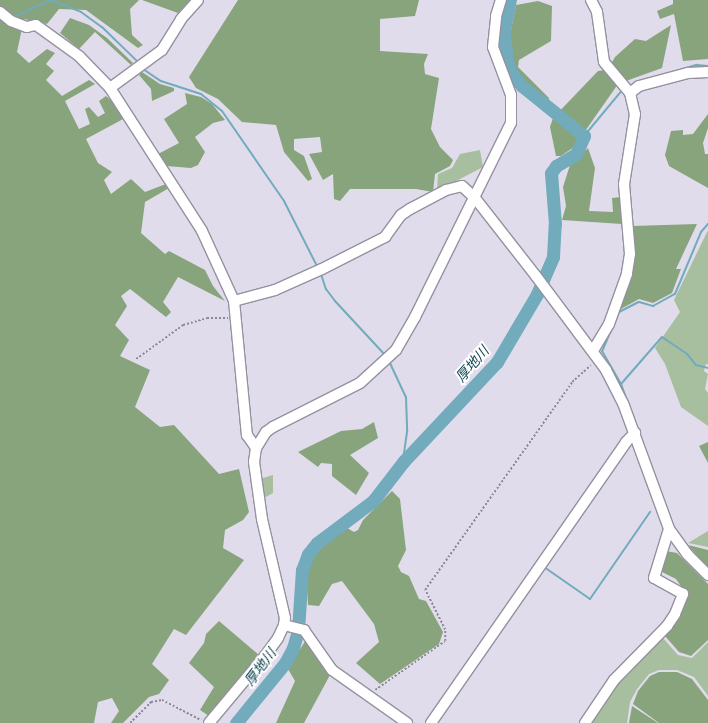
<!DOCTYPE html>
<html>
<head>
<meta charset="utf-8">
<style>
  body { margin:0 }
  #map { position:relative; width:708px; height:723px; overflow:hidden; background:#e1dcec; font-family:Ubuntu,"Noto Sans JP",sans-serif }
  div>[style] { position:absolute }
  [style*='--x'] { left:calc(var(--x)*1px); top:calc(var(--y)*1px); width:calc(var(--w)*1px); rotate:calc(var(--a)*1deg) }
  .green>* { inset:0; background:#a7be9f }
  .forest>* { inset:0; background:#87a47c }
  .stream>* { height:2px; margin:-1px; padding:0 1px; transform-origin:1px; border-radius:1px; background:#71abbc }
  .river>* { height:13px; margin:-6.5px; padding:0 6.5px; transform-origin:6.5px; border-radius:6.5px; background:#71abbc }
  .path>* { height:1.5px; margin-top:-0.75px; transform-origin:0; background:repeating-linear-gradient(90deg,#8d8a96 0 2px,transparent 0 4px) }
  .roads { filter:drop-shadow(1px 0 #95919f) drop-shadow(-1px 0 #95919f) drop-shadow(0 1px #95919f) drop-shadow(0 -1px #95919f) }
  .minor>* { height:10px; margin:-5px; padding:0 5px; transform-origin:5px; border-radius:5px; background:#fff }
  span { translate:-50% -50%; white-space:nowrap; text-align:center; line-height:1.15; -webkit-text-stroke:4px #fff; paint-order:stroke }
  .water-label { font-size:14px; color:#124653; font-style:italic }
</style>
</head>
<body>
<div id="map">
  <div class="green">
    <div style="clip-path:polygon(480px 150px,483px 167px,437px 191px,438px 174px,452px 168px,460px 154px)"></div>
    <div style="clip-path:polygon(708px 230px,708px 364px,706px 364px,704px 371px,708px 374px,705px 389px,708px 393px,708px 426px,681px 407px,665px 364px,655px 348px,680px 312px,674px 300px)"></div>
    <div style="clip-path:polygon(273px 475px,273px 493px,264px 498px,260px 479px)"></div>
    <div style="clip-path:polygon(708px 531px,708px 547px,688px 543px)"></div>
    <div style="clip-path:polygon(663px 638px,678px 655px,692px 658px,708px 642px,708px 696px,694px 677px,677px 670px,659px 670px,649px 674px,637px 689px,630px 702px,627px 723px,589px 723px,596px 708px,639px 659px)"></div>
  </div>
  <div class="forest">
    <div style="clip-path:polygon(0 0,139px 0,130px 9px,132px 35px,143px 45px,138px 48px,86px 10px,59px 9px,47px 24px,24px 19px,17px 52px,29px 63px,47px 49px,55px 53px,46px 64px,54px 71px,46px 80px,62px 96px,89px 80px,95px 84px,65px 101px,79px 129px,90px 124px,85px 109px,89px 107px,98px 117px,105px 113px,99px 101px,106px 96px,117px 106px,125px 118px,86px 139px,98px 163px,112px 172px,104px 180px,111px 194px,131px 179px,145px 192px,166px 184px,169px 188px,145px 202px,141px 233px,165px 254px,169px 251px,205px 270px,213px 286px,225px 301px,178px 277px,163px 302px,171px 312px,166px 317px,130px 289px,121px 296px,127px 306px,115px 325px,129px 340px,120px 356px,150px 370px,135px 407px,160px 427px,174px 425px,219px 474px,239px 469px,249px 512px,243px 520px,225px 530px,223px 548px,244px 560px,186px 635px,174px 629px,152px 664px,169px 680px,159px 694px,149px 697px,123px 723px,111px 723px,119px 711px,112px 698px,98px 702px,94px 723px,0 723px)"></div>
    <div style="clip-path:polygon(142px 0,191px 0,178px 13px)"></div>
    <div style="clip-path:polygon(238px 0,419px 0,415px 16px,380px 19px,380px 51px,428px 54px,424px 64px,425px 74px,439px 78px,431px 129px,440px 147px,453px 160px,450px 166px,435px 174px,433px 192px,416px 189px,350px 189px,340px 201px,334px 199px,333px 174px,323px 180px,309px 154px,322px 152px,320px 137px,294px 139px,294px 150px,304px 156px,312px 179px,308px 181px,284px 152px,276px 125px,242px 122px,218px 99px,196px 88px,189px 77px)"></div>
    <div style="clip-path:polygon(673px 0,708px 0,708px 59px,683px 61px,674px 14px,660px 19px,657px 11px,673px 4px)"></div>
    <div style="clip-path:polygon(538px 1px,552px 6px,551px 41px,519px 60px,518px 67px,549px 98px,548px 102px,519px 80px,511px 65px,508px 45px,516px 5px)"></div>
    <div style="clip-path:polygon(70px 18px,89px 25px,107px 38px,133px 63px,131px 65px,95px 32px,79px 49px,60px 33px)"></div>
    <div style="clip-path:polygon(671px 25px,662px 68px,626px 81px,610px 66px,615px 57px,635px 39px,646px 41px)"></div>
    <div style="clip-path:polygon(605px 70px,618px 84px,574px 147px,561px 156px,556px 156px,550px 127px,553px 118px,598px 71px)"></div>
    <div style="clip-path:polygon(142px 72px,160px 84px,174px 88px,174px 91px,152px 101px,151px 89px,139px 75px)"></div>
    <div style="clip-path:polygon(185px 93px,201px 97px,212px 104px,225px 120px,213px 123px,195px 137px,205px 152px,198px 165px,191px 168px,166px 166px,158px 154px,179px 143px,164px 119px,187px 104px)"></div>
    <div style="clip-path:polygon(708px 114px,708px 128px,703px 143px,705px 154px,708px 154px,708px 188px,669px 166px,665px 155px,671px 131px,683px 130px,683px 135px,693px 134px)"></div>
    <div style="clip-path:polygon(588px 148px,595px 168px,589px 211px,613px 212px,612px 198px,621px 197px,622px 224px,562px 220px,566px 206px,563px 187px,570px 165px)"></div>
    <div style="clip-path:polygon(697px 224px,676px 269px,681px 269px,672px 293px,653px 303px,639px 299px,619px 310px,629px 284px,635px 258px,632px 226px)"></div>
    <div style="clip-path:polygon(374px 422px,378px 438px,350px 455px,369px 473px,356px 495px,332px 476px,332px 464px,321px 463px,318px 467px,298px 452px,341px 431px,362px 429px)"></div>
    <div style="clip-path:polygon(708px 442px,708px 463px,699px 446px)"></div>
    <div style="clip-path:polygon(392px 491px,400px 499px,406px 550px,398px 566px,401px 572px,409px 576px,419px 599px,426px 601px,443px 632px,439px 644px,380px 684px,356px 663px,379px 642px,374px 624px,342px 581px,332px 584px,319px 606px,308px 605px,306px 570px,308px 559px,319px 545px,347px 528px,354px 532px,358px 530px,363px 520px)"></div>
    <div style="clip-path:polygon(688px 545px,708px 550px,708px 567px,705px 565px)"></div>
    <div style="clip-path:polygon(666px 551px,677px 553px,708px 584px,708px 640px,691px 656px,679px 652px,665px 636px,687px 595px,676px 579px,660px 571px)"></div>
    <div style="clip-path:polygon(219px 621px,259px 655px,209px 716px,200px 710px,214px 687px,189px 663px,204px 643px,206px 634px)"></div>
    <div style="clip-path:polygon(307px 638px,330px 675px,304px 723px,276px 723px,295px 681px,288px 669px)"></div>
    <div style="clip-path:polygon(659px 672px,677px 672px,692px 679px,708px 700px,708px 723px,659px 723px,633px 704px,638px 691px,650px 676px)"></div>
    <div style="clip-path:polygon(632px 706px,658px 723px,629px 723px)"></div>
  </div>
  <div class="stream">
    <div style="--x:14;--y:17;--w:38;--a:-25"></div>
    <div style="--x:48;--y:1;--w:6;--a:0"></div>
    <div style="--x:54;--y:1;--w:29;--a:22"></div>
    <div style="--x:81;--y:12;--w:26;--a:36"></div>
    <div style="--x:102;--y:27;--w:50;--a:44.2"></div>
    <div style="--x:143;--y:69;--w:22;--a:34"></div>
    <div style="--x:161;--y:81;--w:42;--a:18"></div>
    <div style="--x:201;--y:94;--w:27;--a:39"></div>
    <div style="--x:222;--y:111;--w:109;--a:55.4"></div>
    <div style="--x:284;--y:201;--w:75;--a:63.1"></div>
    <div style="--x:670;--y:73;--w:28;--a:-17"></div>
    <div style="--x:697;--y:65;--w:11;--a:5"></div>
    <div style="--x:584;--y:136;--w:61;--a:-50.3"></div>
    <div style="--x:321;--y:274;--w:16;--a:72"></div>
    <div style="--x:326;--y:289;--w:15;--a:53"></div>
    <div style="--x:335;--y:301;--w:75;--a:47.2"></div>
    <div style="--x:615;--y:322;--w:11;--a:-68"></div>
    <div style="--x:619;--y:312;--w:22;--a:-27"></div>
    <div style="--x:639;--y:302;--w:15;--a:16"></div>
    <div style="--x:653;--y:306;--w:25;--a:-29"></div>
    <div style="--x:675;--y:294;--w:67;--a:-67.2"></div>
    <div style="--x:701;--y:232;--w:11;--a:-49"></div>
    <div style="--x:612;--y:328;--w:25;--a:113"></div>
    <div style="--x:602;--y:351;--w:38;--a:60"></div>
    <div style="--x:389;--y:361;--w:40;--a:65"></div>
    <div style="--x:406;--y:397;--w:35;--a:88"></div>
    <div style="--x:407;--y:432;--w:30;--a:98"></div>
    <div style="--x:646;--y:453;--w:73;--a:-109.9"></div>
    <div style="--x:621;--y:384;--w:62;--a:-48.9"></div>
    <div style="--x:662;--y:337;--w:30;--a:34"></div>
    <div style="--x:687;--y:354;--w:14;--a:51"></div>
    <div style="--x:696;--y:365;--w:12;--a:14"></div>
    <div style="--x:544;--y:567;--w:56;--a:34.8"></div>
    <div style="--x:590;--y:599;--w:106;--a:-55.4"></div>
  </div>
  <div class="river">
    <div style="--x:236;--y:723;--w:77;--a:-50.8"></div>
    <div style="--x:285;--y:663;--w:17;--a:-62"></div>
    <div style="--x:293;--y:648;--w:19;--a:-74"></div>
    <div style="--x:298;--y:630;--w:60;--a:-86.2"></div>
    <div style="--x:302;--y:570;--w:17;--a:-69"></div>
    <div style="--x:308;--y:554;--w:14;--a:-51"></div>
    <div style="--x:317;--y:543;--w:70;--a:-36.9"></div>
    <div style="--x:373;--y:501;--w:49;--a:-52.4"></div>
    <div style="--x:403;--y:462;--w:137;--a:-46.8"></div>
    <div style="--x:497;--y:362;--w:79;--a:-59.5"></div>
    <div style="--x:537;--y:294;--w:40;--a:-66.6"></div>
    <div style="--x:553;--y:257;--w:33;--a:-87"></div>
    <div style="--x:555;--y:224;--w:51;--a:-94.5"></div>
    <div style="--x:551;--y:173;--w:9;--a:-54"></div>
    <div style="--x:556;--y:166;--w:23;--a:-31"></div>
    <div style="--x:576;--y:154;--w:20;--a:-66"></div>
    <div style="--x:584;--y:136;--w:80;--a:-141.1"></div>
    <div style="--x:522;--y:86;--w:16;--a:-130"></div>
    <div style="--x:512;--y:74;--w:14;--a:-111"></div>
    <div style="--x:507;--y:61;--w:31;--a:-96"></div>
    <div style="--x:504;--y:30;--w:31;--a:-79"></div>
  </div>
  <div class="path">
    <div style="--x:136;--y:359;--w:58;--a:-35.9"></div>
    <div style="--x:183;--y:325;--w:25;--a:-16"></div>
    <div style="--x:207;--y:318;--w:21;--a:0"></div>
    <div style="--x:375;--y:690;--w:85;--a:-35"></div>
    <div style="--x:445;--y:641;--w:11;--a:-90"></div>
    <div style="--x:445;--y:630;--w:45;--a:-116.6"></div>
    <div style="--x:425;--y:590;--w:255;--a:-54.7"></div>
    <div style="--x:572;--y:382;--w:25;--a:-42"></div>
    <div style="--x:130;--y:723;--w:30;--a:-45"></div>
    <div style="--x:151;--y:702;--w:11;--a:-10"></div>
    <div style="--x:162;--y:700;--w:44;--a:27.1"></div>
  </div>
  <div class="roads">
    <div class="minor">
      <div style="--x:591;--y:0;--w:13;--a:63"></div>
      <div style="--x:597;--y:12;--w:50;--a:82"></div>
      <div style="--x:604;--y:62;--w:40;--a:50"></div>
      <div style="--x:630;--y:93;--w:22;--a:77"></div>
      <div style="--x:635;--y:114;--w:71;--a:98.9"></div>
      <div style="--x:624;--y:184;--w:70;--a:85.1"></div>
      <div style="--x:630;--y:254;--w:20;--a:99"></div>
      <div style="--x:627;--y:274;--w:53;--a:109.8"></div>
      <div style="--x:609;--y:324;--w:31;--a:121"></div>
      <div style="--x:0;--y:12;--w:14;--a:39"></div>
      <div style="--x:11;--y:21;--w:17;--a:21"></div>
      <div style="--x:27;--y:27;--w:9;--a:-13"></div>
      <div style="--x:36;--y:25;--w:53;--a:35.8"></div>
      <div style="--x:79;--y:56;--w:45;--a:45.9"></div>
      <div style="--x:110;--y:88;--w:170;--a:57.2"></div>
      <div style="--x:202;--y:231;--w:77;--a:65.4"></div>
      <div style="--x:234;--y:301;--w:135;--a:84.5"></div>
      <div style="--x:247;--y:435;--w:16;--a:55"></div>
      <div style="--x:110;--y:88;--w:64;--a:-36.2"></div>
      <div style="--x:162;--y:50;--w:36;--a:-58"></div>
      <div style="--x:181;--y:19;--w:25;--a:-48"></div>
      <div style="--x:630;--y:93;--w:11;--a:-38"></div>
      <div style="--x:639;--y:86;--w:51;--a:-14.9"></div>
      <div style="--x:688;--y:73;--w:20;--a:-3"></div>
      <div style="--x:234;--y:301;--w:42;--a:-15"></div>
      <div style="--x:275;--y:290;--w:51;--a:-24.1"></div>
      <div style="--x:322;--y:269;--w:71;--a:-26.9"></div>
      <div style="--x:385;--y:237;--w:27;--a:-54"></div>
      <div style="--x:401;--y:215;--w:11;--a:-34"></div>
      <div style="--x:410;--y:209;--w:41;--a:-27.8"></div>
      <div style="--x:446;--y:190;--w:16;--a:-14"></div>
      <div style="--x:462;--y:186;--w:18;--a:43"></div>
      <div style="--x:475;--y:198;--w:99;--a:52"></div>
      <div style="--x:536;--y:276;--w:117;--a:53.3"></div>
      <div style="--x:606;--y:370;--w:37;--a:63"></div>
      <div style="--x:623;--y:403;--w:134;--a:69.9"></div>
      <div style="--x:669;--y:529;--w:31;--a:54"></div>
      <div style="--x:687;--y:554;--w:30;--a:45"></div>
      <div style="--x:284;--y:625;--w:21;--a:14"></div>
      <div style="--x:304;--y:630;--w:49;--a:55"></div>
      <div style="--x:332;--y:670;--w:92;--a:35.2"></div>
      <div style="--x:209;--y:723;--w:87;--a:-50.1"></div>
      <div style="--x:265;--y:656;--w:22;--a:-54"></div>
      <div style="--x:278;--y:638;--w:14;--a:-65"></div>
      <div style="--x:284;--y:625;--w:7;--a:-82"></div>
      <div style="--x:285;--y:618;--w:102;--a:-103.1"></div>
      <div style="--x:262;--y:519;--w:58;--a:-98"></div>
      <div style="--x:254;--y:462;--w:14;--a:-82"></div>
      <div style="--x:256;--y:448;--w:19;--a:-58"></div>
      <div style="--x:266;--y:432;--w:9;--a:-36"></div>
      <div style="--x:273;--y:427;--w:97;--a:-26.8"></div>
      <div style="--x:360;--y:383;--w:49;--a:-42.5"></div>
      <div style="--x:396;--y:350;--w:38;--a:-60"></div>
      <div style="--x:415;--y:317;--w:216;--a:-63.7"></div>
      <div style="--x:511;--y:123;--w:28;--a:-90"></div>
      <div style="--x:511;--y:95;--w:51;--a:-110.6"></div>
      <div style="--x:493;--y:47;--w:31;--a:-84"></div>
      <div style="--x:496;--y:16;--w:17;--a:-73"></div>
      <div style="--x:431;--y:723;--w:342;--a:-55.2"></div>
      <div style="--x:626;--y:442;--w:13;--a:-45"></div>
      <div style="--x:585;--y:723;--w:52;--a:-56"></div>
      <div style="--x:614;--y:680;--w:76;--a:-45.5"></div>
      <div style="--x:667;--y:626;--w:14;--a:-56"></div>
      <div style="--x:675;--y:614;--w:22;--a:-68"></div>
      <div style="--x:683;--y:594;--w:33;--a:-151"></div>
      <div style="--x:654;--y:578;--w:51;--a:-73"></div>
    </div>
  </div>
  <div class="water-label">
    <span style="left:472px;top:364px;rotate:-49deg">厚地川</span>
    <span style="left:260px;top:667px;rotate:-53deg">厚地川</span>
  </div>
</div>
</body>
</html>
